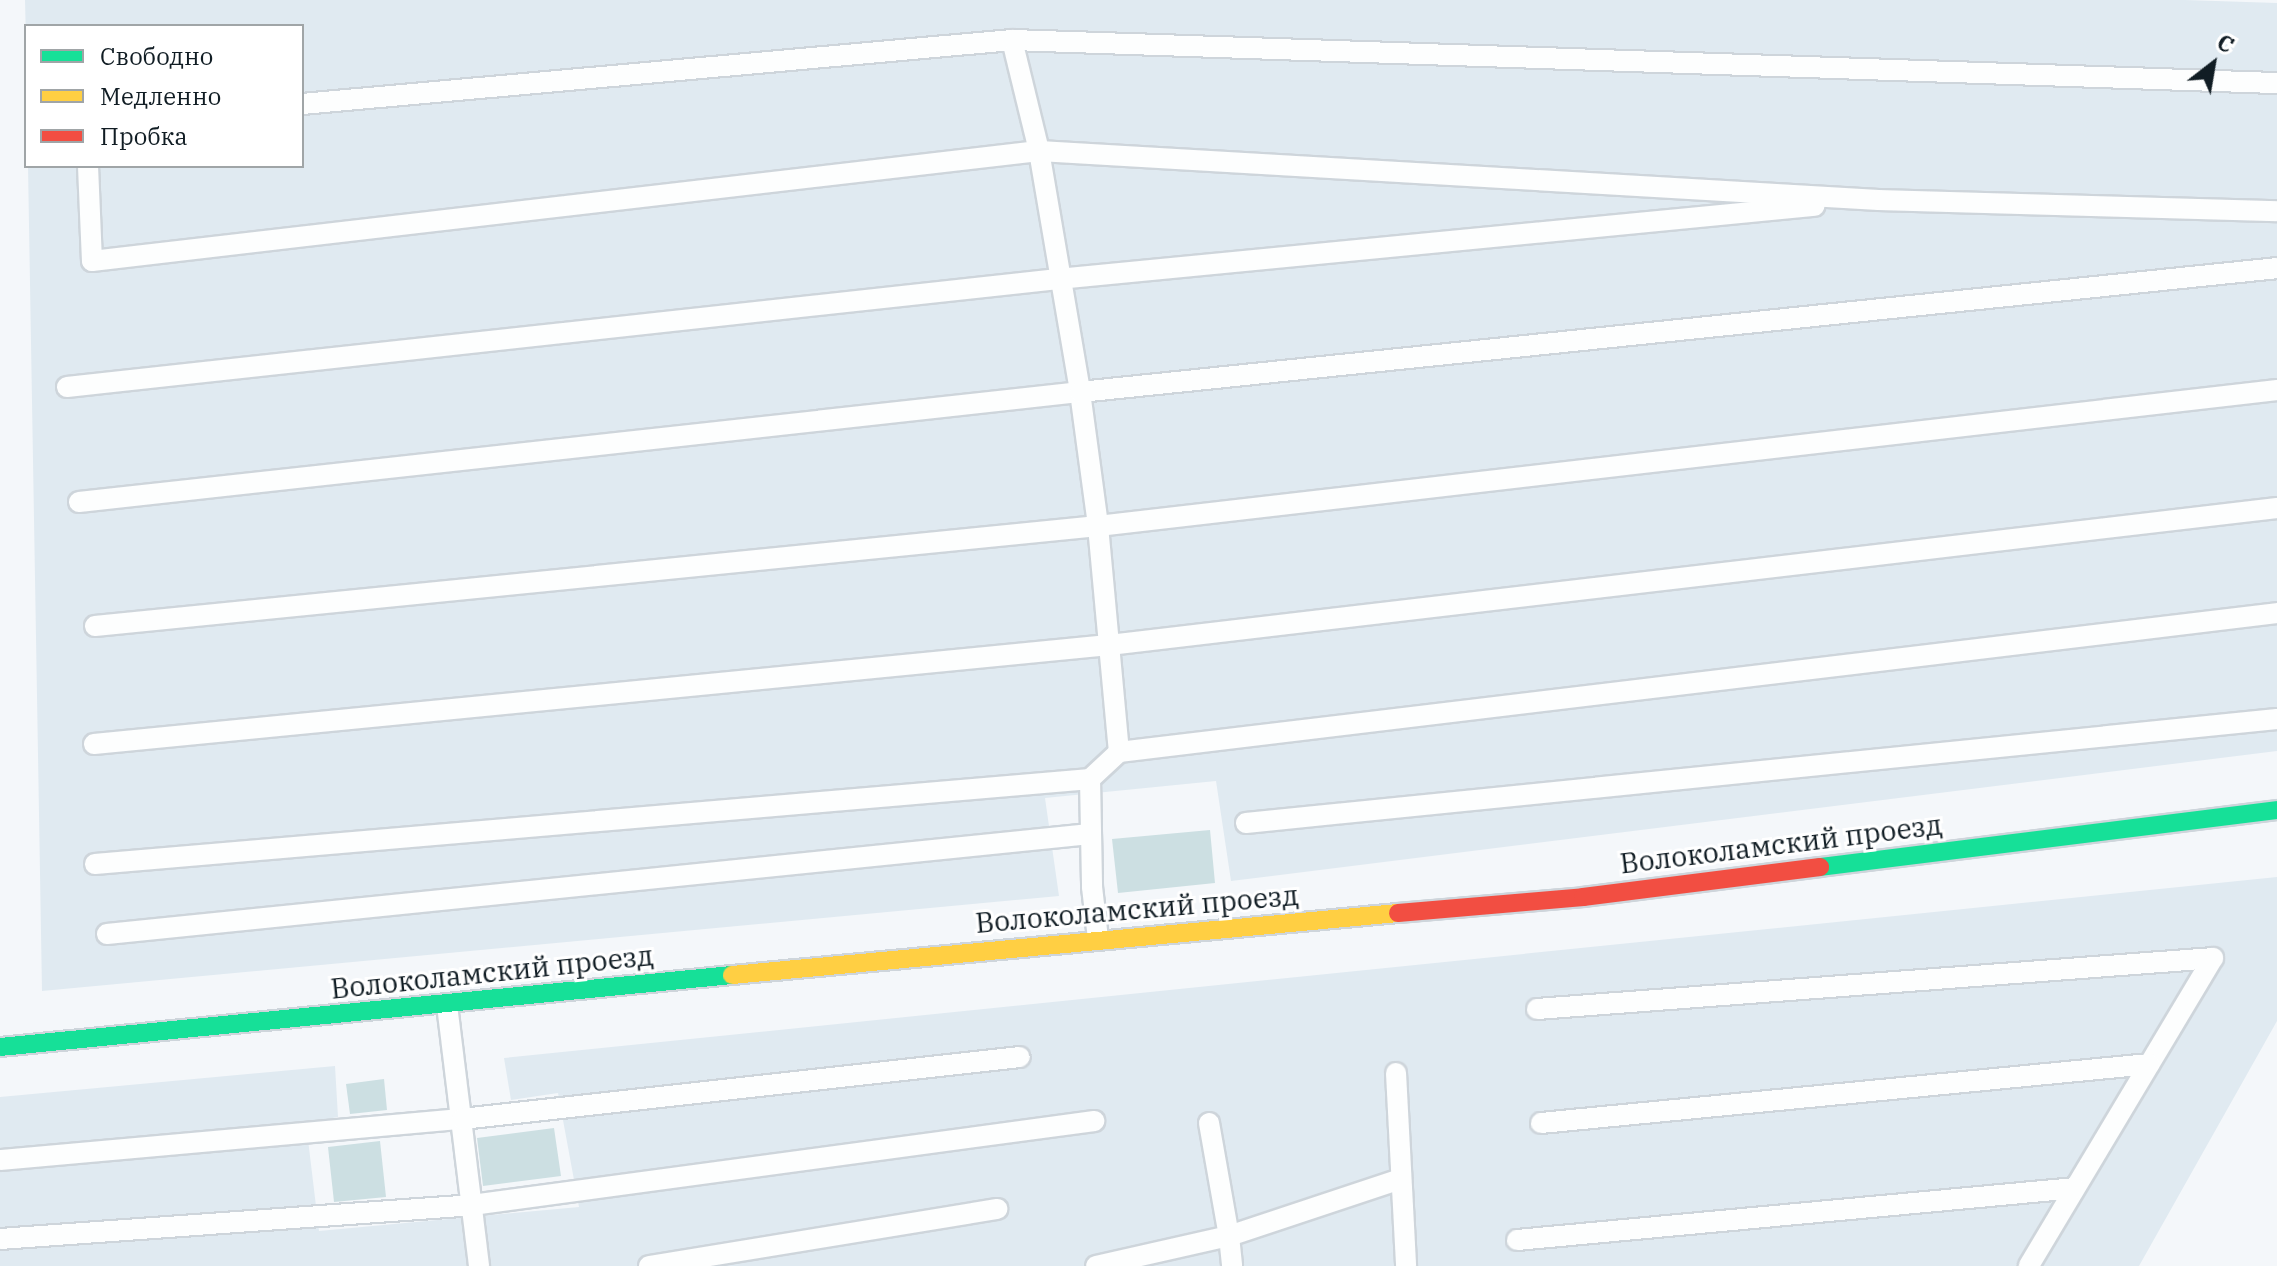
<!DOCTYPE html>
<html>
<head>
<meta charset="utf-8">
<style>
  body { margin:0 }
  #map { position:relative; width:2277px; height:1266px; overflow:hidden; background:#f4f7fa; font-family:"IBM Plex Serif",serif }
  div>[style] { position:absolute }
  [style*='--x'] { left:calc(var(--x)*1px); top:calc(var(--y)*1px); width:calc(var(--w)*1px); rotate:calc(var(--a)*1deg) }
  .built>* { inset:0; background:#e0eaf1 }
  .building>* { inset:0; background:#ccdfe2 }
  .roads { filter:drop-shadow(2px 0 #ced5db) drop-shadow(-2px 0 #ced5db) drop-shadow(0 2px #ced5db) drop-shadow(0 -2px #ced5db) }
  .lane>* { height:20px; margin:-10px; padding:0 10px; transform-origin:10px; border-radius:10px; background:#fdfefe }
  .fast>* { height:18px; margin:-9px; padding:0 9px; transform-origin:9px; border-radius:9px; background:#16e098 }
  .slow>* { height:18px; margin:-9px; padding:0 9px; transform-origin:9px; border-radius:9px; background:#ffcf43 }
  .jam>* { height:18px; margin:-9px; padding:0 9px; transform-origin:9px; border-radius:9px; background:#f24e42 }
  span { translate:-50% -50%; white-space:nowrap; text-align:center; line-height:1.15; -webkit-text-stroke:6px #fff; paint-order:stroke }
  .street-label { font-size:28px; color:#111d24 }
  .legend { position:absolute; left:24px; top:24px; width:280px; height:144px; box-sizing:border-box; background:#fff; border:2px solid #a0a5a7; margin:0; padding:10px 14px; list-style:none; font-size:24px; color:#111d24 }
  .legend li { display:flex; align-items:center; gap:16px; height:40px }
  .legend b { width:40px; border:2px solid #a0a5a7 }
  .north { position:absolute; left:2173px; top:24px; width:80px; height:80px; -webkit-text-stroke:6px #fff; paint-order:stroke; rotate:31deg; font-size:22px; font-weight:700; line-height:32px; text-align:center; color:#111d24 }
  .north::after { content:''; display:block; margin:auto; width:28px; height:36px; background:#111d24; clip-path:polygon(50% 0,100% 100%,50% 72%,0 100%) }
</style>
</head>
<body>
<div id="map">
  <div class="built">
    <div style="clip-path:polygon(25px 0,2185px 0,2277px 3px,2277px 751px,1231px 881px,1216px 781px,1045px 798px,1059px 896px,42px 991px,28px 166px,302px 166px,302px 26px,26px 26px,26px 41px)"></div>
    <div style="clip-path:polygon(2277px 877px,2277px 1021px,2139px 1266px,0 1266px,0 1097px,335px 1066px,338px 1117px,306px 1123px,319px 1231px,579px 1207px,558px 1093px,511px 1100px,504px 1058px)"></div>
  </div>
  <div class="building">
    <div style="clip-path:polygon(1210px 830px,1215px 883px,1118px 893px,1112px 839px)"></div>
    <div style="clip-path:polygon(384px 1079px,387px 1110px,350px 1114px,346px 1084px)"></div>
    <div style="clip-path:polygon(554px 1128px,561px 1176px,483px 1186px,477px 1138px)"></div>
    <div style="clip-path:polygon(380px 1141px,386px 1197px,334px 1202px,328px 1147px)"></div>
  </div>
  <div class="roads">
    <div class="lane">
      <div style="--x:1012;--y:40;--w:114;--a:76.3"></div>
      <div style="--x:1039;--y:151;--w:244;--a:80.3"></div>
      <div style="--x:1080;--y:392;--w:135;--a:82.3"></div>
      <div style="--x:1098;--y:526;--w:227;--a:84.7"></div>
      <div style="--x:1119;--y:752;--w:40;--a:137"></div>
      <div style="--x:1090;--y:779;--w:108;--a:88.9"></div>
      <div style="--x:1092;--y:887;--w:52;--a:83.4"></div>
      <div style="--x:302;--y:104;--w:713;--a:-5.15"></div>
      <div style="--x:1012;--y:40;--w:1266;--a:1.95"></div>
      <div style="--x:88;--y:166;--w:95;--a:87.6"></div>
      <div style="--x:92;--y:261;--w:953;--a:-6.63"></div>
      <div style="--x:1039;--y:151;--w:841;--a:3.34"></div>
      <div style="--x:1879;--y:200;--w:398;--a:1.6"></div>
      <div style="--x:67;--y:387;--w:997;--a:-6.22"></div>
      <div style="--x:1058;--y:279;--w:760;--a:-5.52"></div>
      <div style="--x:79;--y:502;--w:1007;--a:-6.27"></div>
      <div style="--x:1080;--y:392;--w:1203;--a:-5.91"></div>
      <div style="--x:95;--y:626;--w:1008;--a:-5.69"></div>
      <div style="--x:1098;--y:526;--w:1187;--a:-6.58"></div>
      <div style="--x:94;--y:744;--w:1020;--a:-5.57"></div>
      <div style="--x:1109;--y:645;--w:1176;--a:-6.69"></div>
      <div style="--x:1119;--y:752;--w:1166;--a:-6.84"></div>
      <div style="--x:1246;--y:823;--w:1036;--a:-5.76"></div>
      <div style="--x:95;--y:864;--w:999;--a:-4.88"></div>
      <div style="--x:107;--y:934;--w:988;--a:-5.81"></div>
      <div style="--x:447;--y:1005;--w:263;--a:83"></div>
      <div style="--x:1537;--y:1009;--w:678;--a:-4.31"></div>
      <div style="--x:2213;--y:958;--w:359;--a:120.9"></div>
      <div style="--x:1396;--y:1073;--w:193;--a:87"></div>
      <div style="--x:1209;--y:1123;--w:115;--a:80"></div>
      <div style="--x:1229;--y:1236;--w:180;--a:-18.4"></div>
      <div style="--x:1541;--y:1123;--w:611;--a:-5.54"></div>
      <div style="--x:0;--y:1160;--w:464;--a:-5.1"></div>
      <div style="--x:462;--y:1119;--w:561;--a:-6.34"></div>
      <div style="--x:0;--y:1239;--w:473;--a:-4.1"></div>
      <div style="--x:472;--y:1205;--w:628;--a:-7.69"></div>
      <div style="--x:1517;--y:1240;--w:560;--a:-5.32"></div>
      <div style="--x:649;--y:1266;--w:353;--a:-9.3"></div>
      <div style="--x:1096;--y:1266;--w:136;--a:-12.7"></div>
      <div style="--x:1229;--y:1236;--w:30;--a:84"></div>
    </div>
    <div class="fast">
      <div style="--x:1820;--y:867;--w:461;--a:-7.1"></div>
      <div style="--x:0;--y:1047;--w:736;--a:-5.62"></div>
    </div>
    <div class="slow">
      <div style="--x:732;--y:975;--w:669;--a:-5.32"></div>
    </div>
    <div class="jam">
      <div style="--x:1398;--y:913;--w:186;--a:-4.9"></div>
      <div style="--x:1583;--y:897;--w:239;--a:-7.2"></div>
    </div>
  </div>
  <div class="street-label">
    <span style="left:1781px;top:844px;rotate:-7deg">Волоколамский проезд</span>
    <span style="left:1137px;top:909px;rotate:-5deg">Волоколамский проезд</span>
    <span style="left:492px;top:972px;rotate:-6deg">Волоколамский проезд</span>
  </div>
  <ul class="legend">
  <li><b style="height:10px;background:#16e098"></b>Свободно</li>
  <li><b style="height:10px;background:#ffcf43"></b>Медленно</li>
  <li><b style="height:10px;background:#f24e42"></b>Пробка</li>
  </ul>
  <div class="north">С</div>
</div>
</body>
</html>
